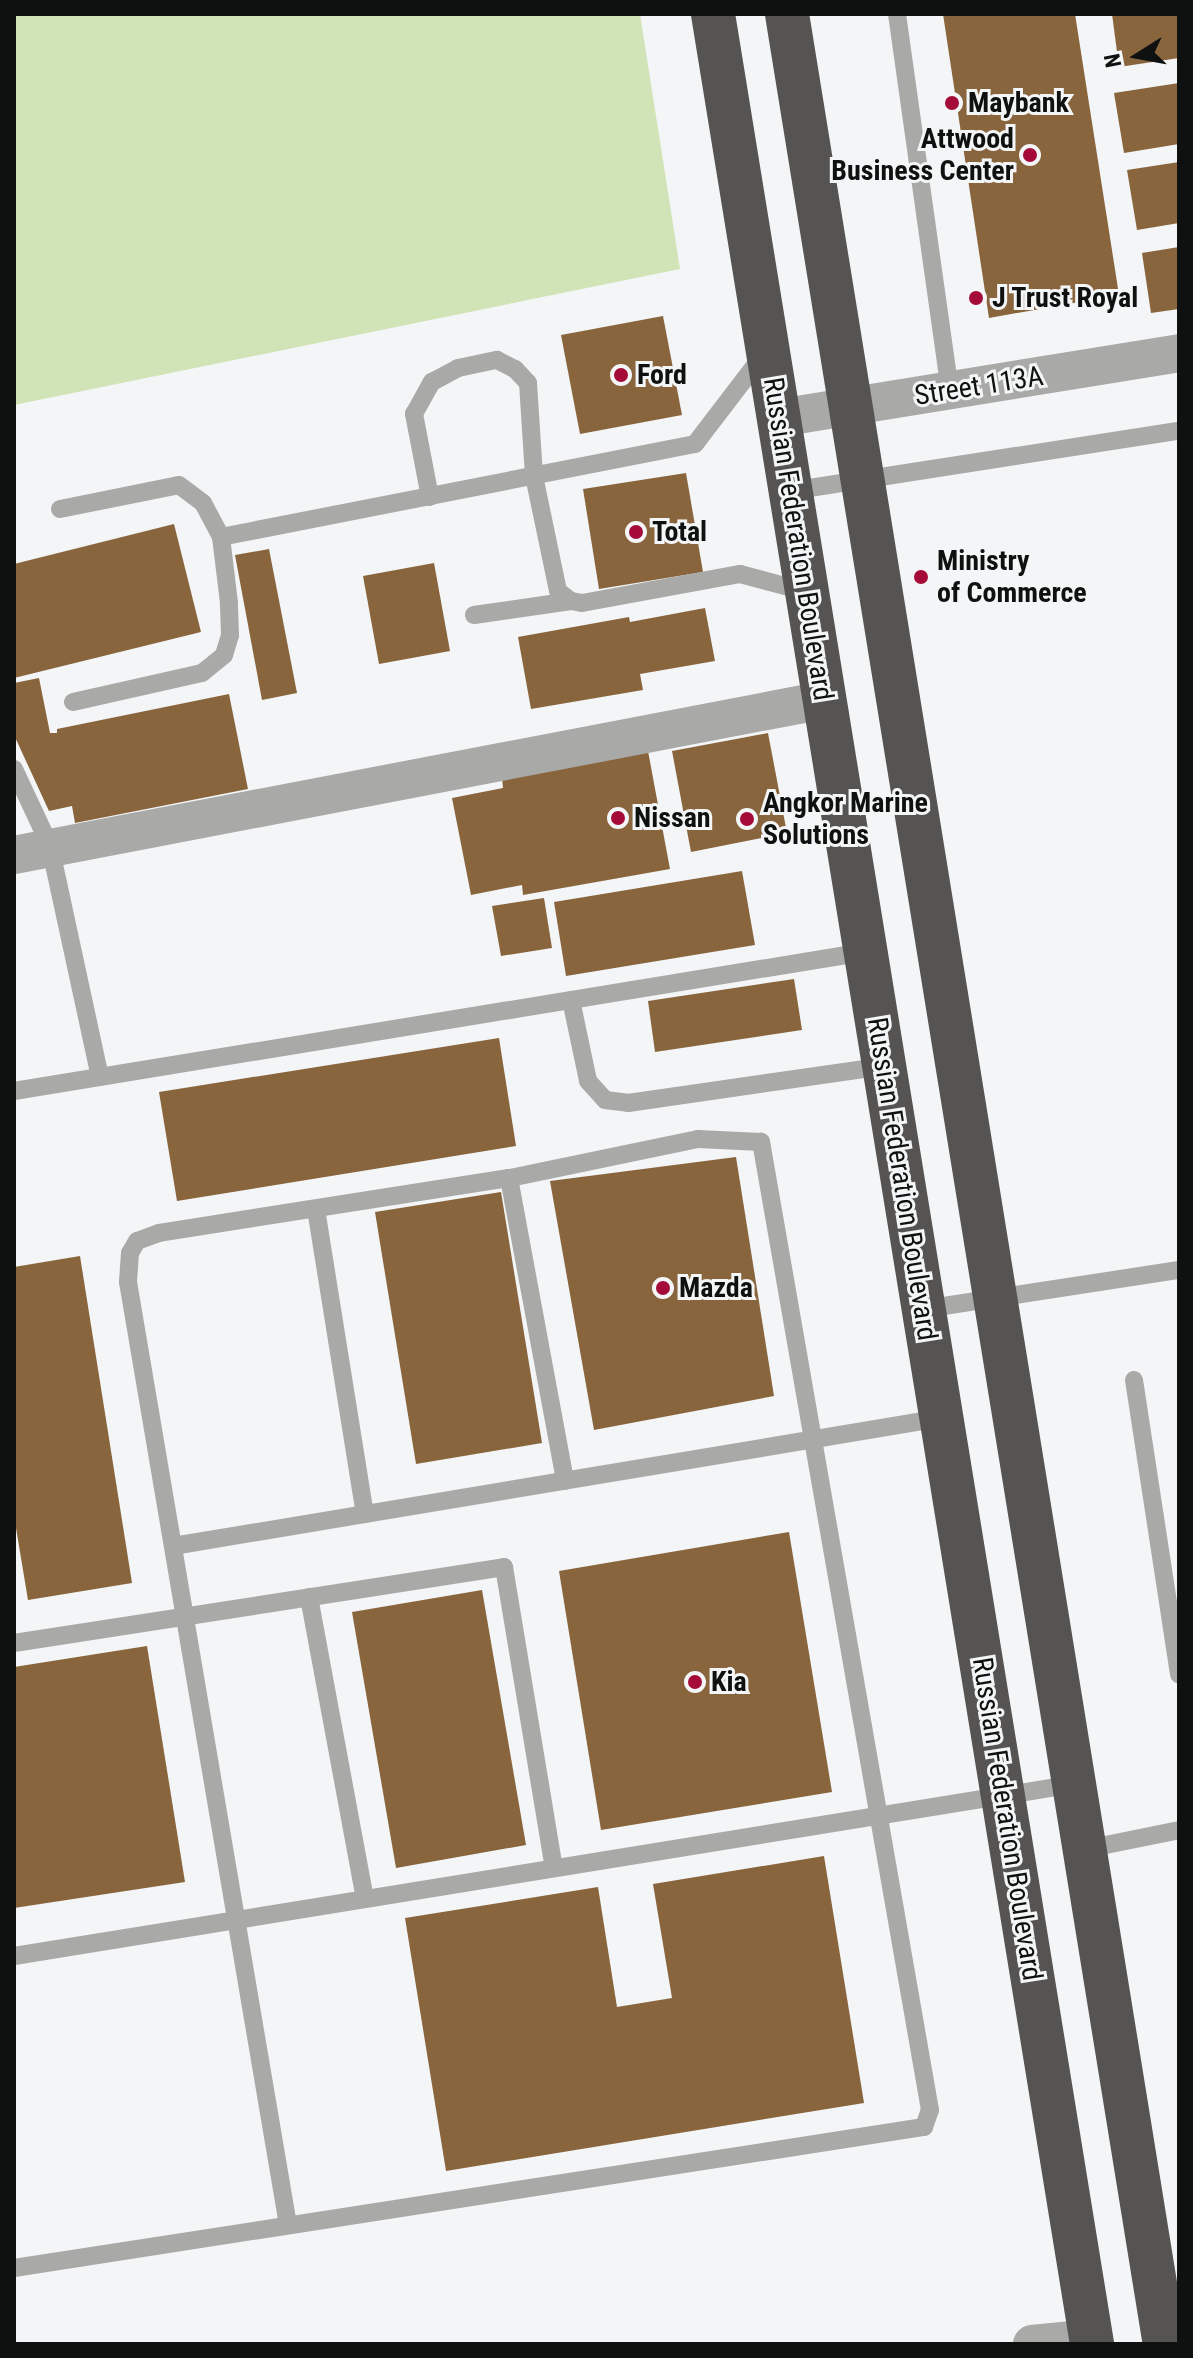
<!DOCTYPE html>
<html>
<head>
<meta charset="utf-8">
<style>
  body { margin:0 }
  #map { position:relative; width:1193px; height:2358px; overflow:hidden; background:#f3f5f6; font-family:"Roboto Condensed",sans-serif }
  div>[style] { position:absolute }
  [style*='--x'] { left:calc(var(--x)*1px); top:calc(var(--y)*1px); width:calc(var(--w)*1px); rotate:calc(var(--a)*1deg) }
  .green>* { inset:0; background:#d1e4b7 }
  .building>* { inset:0; background:#89653e }
  .lane>* { height:18px; margin:-9px; padding:0 9px; transform-origin:9px; border-radius:9px; background:#a9a9a8 }
  .street>* { height:38px; margin:-19px; padding:0 19px; transform-origin:19px; border-radius:19px; background:#a9a9a8 }
  .highway>* { height:44px; margin:-22px; padding:0 22px; transform-origin:22px; border-radius:22px; background:#555453 }
  .dots>* { width:22px; height:22px; translate:-50% -50%; box-sizing:border-box; border:4px solid #f3f5f6; border-radius:50% }
  span { translate:-50% -50%; white-space:nowrap; text-align:center; line-height:1.15; -webkit-text-stroke:6px #f3f5f6; paint-order:stroke }
  .poi-label { font-size:28px; color:#0f1010; font-weight:700 }
  .left { translate:0 -50%; text-align:left }
  .right { translate:-100% -50%; text-align:right }
  .street-label { font-size:28px; color:#0f1010 }
  .frame { position:absolute; inset:0; border:16px solid #0f1010; pointer-events:none }
  .north { position:absolute; left:1097px; top:16px; width:80px; height:80px; -webkit-text-stroke:6px #f3f5f6; paint-order:stroke; rotate:259deg; font-size:22px; font-weight:700; line-height:32px; text-align:center; color:#0f1010 }
  .north::after { content:''; display:block; margin:auto; width:28px; height:36px; background:#0f1010; clip-path:polygon(50% 0,100% 100%,50% 72%,0 100%) }
</style>
</head>
<body>
<div id="map">
  <div class="green">
    <div style="clip-path:polygon(14px 14px,640px 14px,680px 269px,14px 405px)"></div>
  </div>
  <div class="building">
    <div style="clip-path:polygon(943px 14px,1075px 14px,1119px 295px,989px 318px)"></div>
    <div style="clip-path:polygon(1112px 14px,1179px 14px,1179px 58px,1119px 67px)"></div>
    <div style="clip-path:polygon(1179px 83px,1179px 144px,1124px 153px,1114px 93px)"></div>
    <div style="clip-path:polygon(1179px 162px,1179px 223px,1137px 230px,1127px 170px)"></div>
    <div style="clip-path:polygon(1179px 247px,1179px 309px,1151px 313px,1142px 253px)"></div>
    <div style="clip-path:polygon(663px 316px,682px 415px,580px 434px,561px 335px)"></div>
    <div style="clip-path:polygon(686px 473px,703px 572px,599px 589px,583px 489px)"></div>
    <div style="clip-path:polygon(174px 524px,201px 632px,14px 678px,14px 564px)"></div>
    <div style="clip-path:polygon(269px 549px,297px 693px,262px 700px,235px 555px)"></div>
    <div style="clip-path:polygon(434px 563px,450px 651px,379px 664px,363px 576px)"></div>
    <div style="clip-path:polygon(705px 608px,715px 661px,640px 674px,643px 690px,531px 709px,518px 637px,629px 617px,630px 622px)"></div>
    <div style="clip-path:polygon(39px 678px,50px 733px,57px 733px,57px 729px,229px 694px,248px 789px,75px 823px,72px 806px,49px 811px,14px 735px,14px 683px)"></div>
    <div style="clip-path:polygon(768px 733px,787px 833px,691px 852px,672px 751px)"></div>
    <div style="clip-path:polygon(648px 751px,670px 869px,523px 895px,522px 885px,471px 895px,452px 798px,503px 788px,502px 778px)"></div>
    <div style="clip-path:polygon(742px 871px,755px 945px,566px 976px,554px 902px)"></div>
    <div style="clip-path:polygon(544px 898px,552px 948px,501px 956px,492px 906px)"></div>
    <div style="clip-path:polygon(794px 979px,802px 1030px,655px 1052px,648px 1001px)"></div>
    <div style="clip-path:polygon(499px 1038px,516px 1146px,177px 1201px,159px 1092px)"></div>
    <div style="clip-path:polygon(736px 1157px,774px 1396px,594px 1430px,550px 1181px)"></div>
    <div style="clip-path:polygon(501px 1192px,542px 1443px,416px 1464px,375px 1212px)"></div>
    <div style="clip-path:polygon(80px 1256px,132px 1583px,28px 1600px,14px 1516px,14px 1267px)"></div>
    <div style="clip-path:polygon(789px 1532px,832px 1792px,601px 1830px,559px 1571px)"></div>
    <div style="clip-path:polygon(482px 1590px,526px 1845px,396px 1868px,352px 1612px)"></div>
    <div style="clip-path:polygon(147px 1646px,185px 1882px,14px 1908px,14px 1667px)"></div>
    <div style="clip-path:polygon(824px 1856px,864px 2103px,446px 2171px,405px 1918px,598px 1887px,617px 2007px,672px 1998px,653px 1884px)"></div>
  </div>
  <div class="lane">
    <div style="--x:897;--y:14;--w:381;--a:82"></div>
    <div style="--x:790;--y:491;--w:394;--a:-8.8"></div>
    <div style="--x:430;--y:497;--w:85;--a:-100.9"></div>
    <div style="--x:414;--y:414;--w:37;--a:-61"></div>
    <div style="--x:432;--y:382;--w:30;--a:-28"></div>
    <div style="--x:458;--y:368;--w:40;--a:-12"></div>
    <div style="--x:497;--y:360;--w:20;--a:27"></div>
    <div style="--x:515;--y:369;--w:19;--a:47"></div>
    <div style="--x:528;--y:383;--w:93;--a:86.3"></div>
    <div style="--x:534;--y:476;--w:117;--a:78.2"></div>
    <div style="--x:558;--y:591;--w:16;--a:38"></div>
    <div style="--x:571;--y:601;--w:11;--a:10"></div>
    <div style="--x:582;--y:603;--w:161;--a:-10.4"></div>
    <div style="--x:740;--y:574;--w:69;--a:15"></div>
    <div style="--x:60;--y:509;--w:121;--a:-11.4"></div>
    <div style="--x:179;--y:485;--w:30;--a:37"></div>
    <div style="--x:203;--y:503;--w:38;--a:62"></div>
    <div style="--x:221;--y:537;--w:483;--a:-11.1"></div>
    <div style="--x:695;--y:444;--w:112;--a:-52.6"></div>
    <div style="--x:474;--y:615;--w:98;--a:-8.2"></div>
    <div style="--x:73;--y:702;--w:132;--a:-12.7"></div>
    <div style="--x:202;--y:673;--w:28;--a:-39"></div>
    <div style="--x:224;--y:655;--w:21;--a:-73"></div>
    <div style="--x:230;--y:635;--w:32;--a:-92"></div>
    <div style="--x:229;--y:603;--w:66;--a:-96.9"></div>
    <div style="--x:14;--y:769;--w:85;--a:64.9"></div>
    <div style="--x:50;--y:846;--w:236;--a:77.8"></div>
    <div style="--x:571;--y:1000;--w:83;--a:78.1"></div>
    <div style="--x:588;--y:1081;--w:25;--a:48"></div>
    <div style="--x:605;--y:1100;--w:23;--a:7"></div>
    <div style="--x:628;--y:1103;--w:259;--a:-8.2"></div>
    <div style="--x:14;--y:1091;--w:862;--a:-9.28"></div>
    <div style="--x:509;--y:1178;--w:308;--a:79.5"></div>
    <div style="--x:316;--y:1209;--w:309;--a:80.9"></div>
    <div style="--x:924;--y:1309;--w:258;--a:-8.7"></div>
    <div style="--x:1134;--y:1380;--w:298;--a:81.3"></div>
    <div style="--x:173;--y:1546;--w:779;--a:-9.46"></div>
    <div style="--x:309;--y:1597;--w:307;--a:79.5"></div>
    <div style="--x:14;--y:1643;--w:496;--a:-8.8"></div>
    <div style="--x:504;--y:1567;--w:305;--a:80.6"></div>
    <div style="--x:1086;--y:1849;--w:95;--a:-11.5"></div>
    <div style="--x:14;--y:1956;--w:1075;--a:-9.21"></div>
    <div style="--x:14;--y:2268;--w:921;--a:-8.81"></div>
    <div style="--x:924;--y:2127;--w:18;--a:-71"></div>
    <div style="--x:930;--y:2110;--w:983;--a:-99.9"></div>
    <div style="--x:761;--y:1142;--w:63;--a:-177.3"></div>
    <div style="--x:698;--y:1139;--w:193;--a:168.3"></div>
    <div style="--x:509;--y:1178;--w:354;--a:171.1"></div>
    <div style="--x:159;--y:1233;--w:23;--a:160"></div>
    <div style="--x:137;--y:1241;--w:14;--a:120"></div>
    <div style="--x:130;--y:1253;--w:29;--a:94"></div>
    <div style="--x:128;--y:1282;--w:956;--a:80.37"></div>
  </div>
  <div class="street">
    <div style="--x:779;--y:418;--w:405;--a:-9.2"></div>
    <div style="--x:14;--y:855;--w:825;--a:-10.83"></div>
    <div style="--x:1032;--y:2344;--w:59;--a:-5.8"></div>
  </div>
  <div class="highway">
    <div style="--x:713;--y:14;--w:2361;--a:80.76"></div>
    <div style="--x:787;--y:14;--w:2360;--a:80.79"></div>
  </div>
  <div class="dots">
    <div style="left:952px;top:103px;background:#a50b38"></div>
    <div style="left:1030px;top:155px;background:#a50b38"></div>
    <div style="left:976px;top:298px;background:#a50b38"></div>
    <div style="left:621px;top:375px;background:#a50b38"></div>
    <div style="left:636px;top:532px;background:#a50b38"></div>
    <div style="left:921px;top:577px;background:#a50b38"></div>
    <div style="left:618px;top:818px;background:#a50b38"></div>
    <div style="left:747px;top:819px;background:#a50b38"></div>
    <div style="left:663px;top:1288px;background:#a50b38"></div>
    <div style="left:695px;top:1682px;background:#a50b38"></div>
  </div>
  <div class="poi-label">
    <span class="left" style="left:968px;top:103px">Maybank</span>
    <span class="right" style="left:1014px;top:155px">Attwood<br>Business Center</span>
    <span class="left" style="left:992px;top:298px">J Trust Royal</span>
    <span class="left" style="left:637px;top:375px">Ford</span>
    <span class="left" style="left:652px;top:532px">Total</span>
    <span class="left" style="left:937px;top:577px">Ministry<br>of Commerce</span>
    <span class="left" style="left:763px;top:819px">Angkor Marine<br>Solutions</span>
    <span class="left" style="left:634px;top:818px">Nissan</span>
    <span class="left" style="left:679px;top:1288px">Mazda</span>
    <span class="left" style="left:711px;top:1682px">Kia</span>
  </div>
  <div class="street-label">
    <span style="left:979px;top:386px;rotate:-9deg">Street 113A</span>
    <span style="left:798px;top:539px;rotate:81deg">Russian Federation Boulevard</span>
    <span style="left:902px;top:1179px;rotate:81deg">Russian Federation Boulevard</span>
    <span style="left:1007px;top:1819px;rotate:81deg">Russian Federation Boulevard</span>
  </div>
  <div class="frame"></div>
  <div class="north">N</div>
</div>
</body>
</html>
